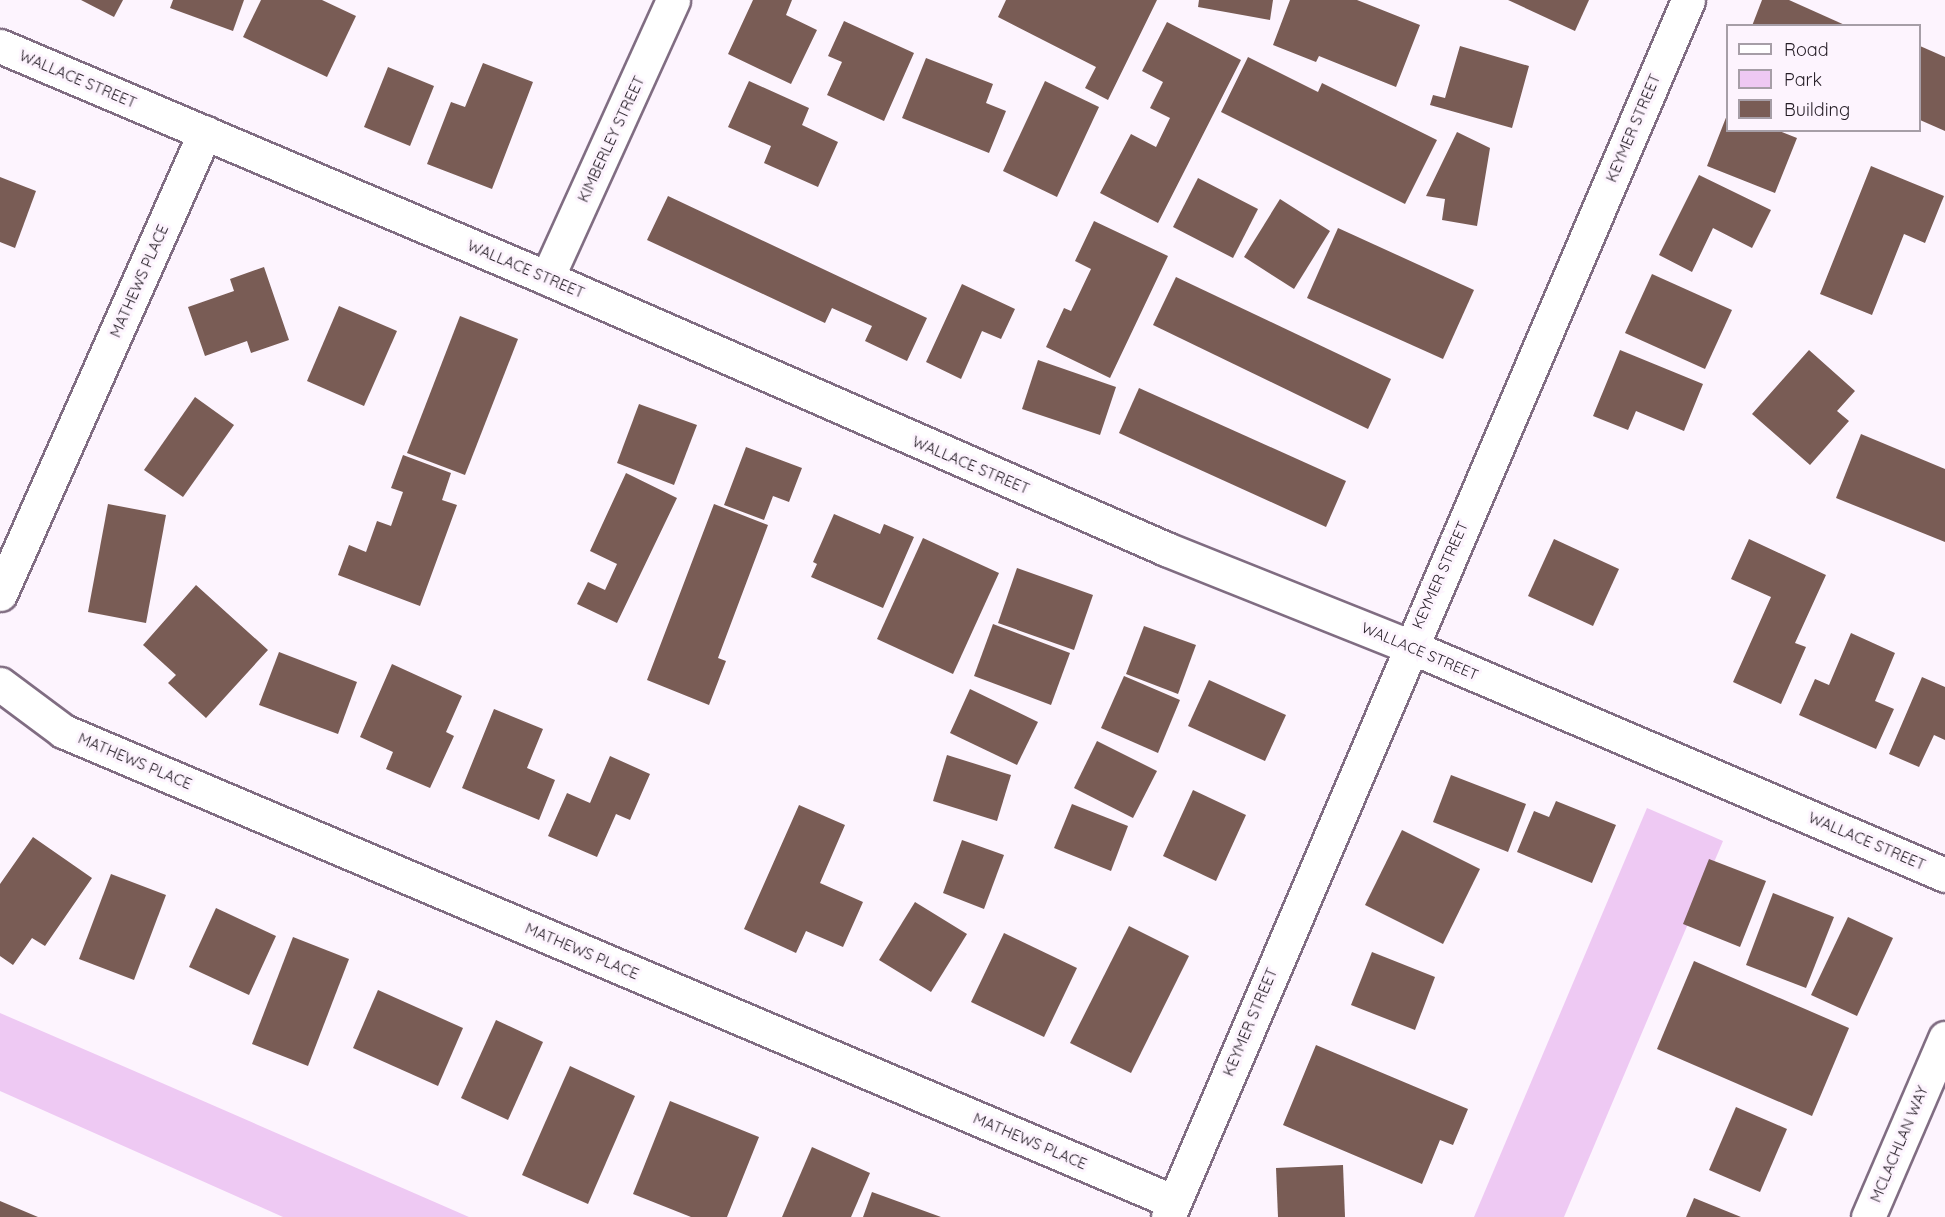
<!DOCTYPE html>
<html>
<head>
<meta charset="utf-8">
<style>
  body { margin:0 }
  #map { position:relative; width:1945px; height:1217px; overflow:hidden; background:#fdf4fe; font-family:Quicksand,sans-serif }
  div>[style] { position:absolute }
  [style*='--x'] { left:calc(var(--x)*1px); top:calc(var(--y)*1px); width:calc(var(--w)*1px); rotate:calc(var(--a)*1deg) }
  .green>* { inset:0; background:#eec9f3 }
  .building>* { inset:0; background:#795c55 }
  .roads { filter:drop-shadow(2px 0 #806d82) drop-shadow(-2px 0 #806d82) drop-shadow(0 2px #806d82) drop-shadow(0 -2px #806d82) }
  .street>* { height:33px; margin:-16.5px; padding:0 16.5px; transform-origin:16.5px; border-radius:16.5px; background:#fff }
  span { translate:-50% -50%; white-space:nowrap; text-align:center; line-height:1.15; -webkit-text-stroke:6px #fdf4fe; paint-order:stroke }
  .street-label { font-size:15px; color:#241c25 }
  .legend { position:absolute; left:1726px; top:24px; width:195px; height:108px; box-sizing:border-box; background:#fdf4fe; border:2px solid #a69ea7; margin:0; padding:8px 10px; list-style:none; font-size:18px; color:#241c25 }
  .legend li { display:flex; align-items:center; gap:12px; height:30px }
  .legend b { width:30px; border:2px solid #a69ea7 }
</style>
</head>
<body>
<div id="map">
  <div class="green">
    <div style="clip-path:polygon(1647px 808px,1723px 841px,1564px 1217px,1474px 1217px)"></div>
    <div style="clip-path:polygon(0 1013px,132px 1070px,469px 1217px,283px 1217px,0 1091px)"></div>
  </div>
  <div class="building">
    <div style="clip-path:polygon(81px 0,123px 0,114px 17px)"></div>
    <div style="clip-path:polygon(173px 0,244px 0,233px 31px,170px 8px)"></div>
    <div style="clip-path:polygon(261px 0,322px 0,356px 16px,327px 77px,243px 37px)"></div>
    <div style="clip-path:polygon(753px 0,792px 0,786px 15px,817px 30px,791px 84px,728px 54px)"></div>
    <div style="clip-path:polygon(1006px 0,1157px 0,1108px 100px,1085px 88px,1096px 67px,998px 17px)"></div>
    <div style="clip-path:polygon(1199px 0,1273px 0,1270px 20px,1198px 7px)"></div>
    <div style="clip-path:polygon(1290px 0,1357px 0,1420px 25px,1396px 87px,1319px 56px,1316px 62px,1273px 45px)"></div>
    <div style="clip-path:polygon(1508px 0,1589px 0,1575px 31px)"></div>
    <div style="clip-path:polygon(1762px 0,1789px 0,1847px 26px,1752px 26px)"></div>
    <div style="clip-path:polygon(844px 21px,914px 53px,884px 121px,827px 95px,842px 62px,828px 56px)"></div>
    <div style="clip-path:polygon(1167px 22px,1241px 60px,1158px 223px,1100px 193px,1131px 134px,1156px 147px,1170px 118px,1150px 108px,1163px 82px,1142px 71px)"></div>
    <div style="clip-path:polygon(1460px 46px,1529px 66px,1512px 128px,1430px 105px,1433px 95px,1445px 98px)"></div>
    <div style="clip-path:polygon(1920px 46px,1945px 57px,1945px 131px,1920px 120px)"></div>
    <div style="clip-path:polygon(1248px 57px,1318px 92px,1322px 83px,1437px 140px,1405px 204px,1221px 112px)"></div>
    <div style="clip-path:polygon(926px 58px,993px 84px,986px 103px,1006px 111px,989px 153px,902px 118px)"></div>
    <div style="clip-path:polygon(483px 63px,533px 82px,492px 189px,427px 164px,451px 102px,465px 107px)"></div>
    <div style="clip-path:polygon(388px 67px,434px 86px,410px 146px,364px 127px)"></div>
    <div style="clip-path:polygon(749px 81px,809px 108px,802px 125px,838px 142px,818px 187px,764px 163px,771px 146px,728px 127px)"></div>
    <div style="clip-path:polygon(1045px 81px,1099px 107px,1057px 197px,1003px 171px)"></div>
    <div style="clip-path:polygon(1727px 115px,1728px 130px,1777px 130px,1797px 138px,1775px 193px,1707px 166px)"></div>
    <div style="clip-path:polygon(1457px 132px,1490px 148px,1477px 226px,1442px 220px,1445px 199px,1426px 196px)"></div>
    <div style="clip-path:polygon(1871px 166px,1944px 196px,1925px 243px,1904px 234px,1872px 315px,1820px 294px)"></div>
    <div style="clip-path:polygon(1699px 175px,1771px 210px,1752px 248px,1713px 228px,1692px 272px,1659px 255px)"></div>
    <div style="clip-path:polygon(0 177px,36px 191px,15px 248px,0 242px)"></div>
    <div style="clip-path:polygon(1198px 178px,1258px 209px,1233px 258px,1173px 227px)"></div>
    <div style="clip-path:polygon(668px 196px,927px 318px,907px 361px,865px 341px,872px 326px,832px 308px,825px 323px,647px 240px)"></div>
    <div style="clip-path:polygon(1280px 199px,1330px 231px,1294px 289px,1244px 257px)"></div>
    <div style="clip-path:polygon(1094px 221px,1168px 256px,1110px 378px,1046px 347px,1064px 308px,1071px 311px,1091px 269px,1075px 261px)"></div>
    <div style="clip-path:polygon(1338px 228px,1474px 290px,1443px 359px,1307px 298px)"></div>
    <div style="clip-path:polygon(264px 267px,289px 340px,251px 353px,247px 341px,205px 356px,188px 307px,234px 291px,230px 279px)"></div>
    <div style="clip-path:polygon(1652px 274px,1732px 310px,1705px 369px,1625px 333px)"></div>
    <div style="clip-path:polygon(1176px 277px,1391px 379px,1368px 429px,1153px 325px)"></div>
    <div style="clip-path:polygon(962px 284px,1015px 309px,1001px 339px,982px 331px,961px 379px,926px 362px)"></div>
    <div style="clip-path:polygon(339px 306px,397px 331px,364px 406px,307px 381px)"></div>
    <div style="clip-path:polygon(460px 316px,518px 339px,465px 475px,407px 453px)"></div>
    <div style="clip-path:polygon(1620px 350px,1703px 384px,1684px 431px,1636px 411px,1628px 430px,1593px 416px)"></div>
    <div style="clip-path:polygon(1809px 350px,1855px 391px,1837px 411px,1849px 421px,1810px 465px,1752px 414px)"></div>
    <div style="clip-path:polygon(1038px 360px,1116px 387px,1100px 435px,1022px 409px)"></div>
    <div style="clip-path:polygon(1139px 388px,1346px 481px,1326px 527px,1119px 433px)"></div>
    <div style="clip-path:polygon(195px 397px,234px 425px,183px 497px,144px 470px)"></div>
    <div style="clip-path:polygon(639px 404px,697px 425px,674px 485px,617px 463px)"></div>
    <div style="clip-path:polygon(1861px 434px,1945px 469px,1945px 542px,1836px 498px)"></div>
    <div style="clip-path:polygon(746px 447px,802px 468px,789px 502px,773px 496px,764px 520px,724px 505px)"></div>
    <div style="clip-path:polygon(403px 455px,451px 473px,442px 500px,457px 505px,420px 606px,338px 575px,349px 545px,366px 552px,377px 521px,391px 526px,403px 492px,391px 488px)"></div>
    <div style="clip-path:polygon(626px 473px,677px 498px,617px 623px,577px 604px,588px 582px,605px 590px,617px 564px,590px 551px)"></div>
    <div style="clip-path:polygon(108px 504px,166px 515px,146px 623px,88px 612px)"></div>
    <div style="clip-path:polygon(714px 504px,768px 525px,718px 658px,726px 661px,709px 705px,647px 680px)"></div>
    <div style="clip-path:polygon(834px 514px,880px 534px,884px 524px,914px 537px,883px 608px,811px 577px,817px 564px,813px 562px)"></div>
    <div style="clip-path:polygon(923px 538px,999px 573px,953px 674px,877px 639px)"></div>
    <div style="clip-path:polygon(1554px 539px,1619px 569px,1593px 626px,1528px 596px)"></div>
    <div style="clip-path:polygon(1749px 539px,1826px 575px,1795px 643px,1806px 647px,1781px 704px,1733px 682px,1771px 597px,1731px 579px)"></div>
    <div style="clip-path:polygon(1017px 568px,1093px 595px,1074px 650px,998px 623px)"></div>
    <div style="clip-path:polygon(196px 585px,268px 650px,206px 718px,168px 683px,176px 675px,143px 645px)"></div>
    <div style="clip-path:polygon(993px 624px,1070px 653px,1051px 705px,974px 676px)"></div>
    <div style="clip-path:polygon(1144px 626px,1196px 645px,1178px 694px,1126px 674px)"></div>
    <div style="clip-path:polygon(1851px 633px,1895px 653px,1875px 701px,1894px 709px,1876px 749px,1799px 715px,1815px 679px,1829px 685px)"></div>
    <div style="clip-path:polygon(279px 652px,357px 682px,338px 734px,259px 705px)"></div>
    <div style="clip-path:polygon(392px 664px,462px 696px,446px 732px,454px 736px,430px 788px,386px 769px,393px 752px,360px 737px)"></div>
    <div style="clip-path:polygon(1124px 676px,1180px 700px,1158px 753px,1101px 728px)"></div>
    <div style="clip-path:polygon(1922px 677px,1945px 687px,1945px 740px,1934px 735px,1919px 767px,1889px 754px)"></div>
    <div style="clip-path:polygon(1209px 680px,1286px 715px,1265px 761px,1188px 726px)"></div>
    <div style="clip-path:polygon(970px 689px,1038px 722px,1017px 765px,950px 733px)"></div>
    <div style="clip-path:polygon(494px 709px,543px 729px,527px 768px,555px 780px,539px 820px,462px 788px)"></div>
    <div style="clip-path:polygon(1097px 741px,1157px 771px,1133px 818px,1074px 788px)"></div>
    <div style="clip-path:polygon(947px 755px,1011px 775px,997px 821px,933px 801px)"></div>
    <div style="clip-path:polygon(610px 756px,650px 774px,630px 820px,616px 814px,597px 857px,548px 836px,567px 793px,590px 803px)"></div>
    <div style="clip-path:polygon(1451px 775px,1526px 804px,1508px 852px,1433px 822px)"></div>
    <div style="clip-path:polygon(1193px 790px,1246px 815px,1216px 881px,1163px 856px)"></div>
    <div style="clip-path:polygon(1556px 801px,1616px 825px,1592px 883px,1517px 852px,1534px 811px,1549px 817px)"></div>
    <div style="clip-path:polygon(1072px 804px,1128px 826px,1111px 871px,1054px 848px)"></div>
    <div style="clip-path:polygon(799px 805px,845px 825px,820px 883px,863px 902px,843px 947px,806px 931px,796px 953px,744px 929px)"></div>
    <div style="clip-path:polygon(1402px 830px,1480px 869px,1443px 944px,1365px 905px)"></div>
    <div style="clip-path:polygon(33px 837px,92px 878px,45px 946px,32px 938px,13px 965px,0 956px,0 884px)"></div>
    <div style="clip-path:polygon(962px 840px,1004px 855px,984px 909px,943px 893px)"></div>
    <div style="clip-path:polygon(1709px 859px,1766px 881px,1740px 947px,1683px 924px)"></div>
    <div style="clip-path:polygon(111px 874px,166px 895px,134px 980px,79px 959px)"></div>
    <div style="clip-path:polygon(1773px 893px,1834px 917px,1806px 988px,1746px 965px)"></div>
    <div style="clip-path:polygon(915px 902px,967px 934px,931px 992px,879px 960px)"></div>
    <div style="clip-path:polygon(216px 908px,276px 936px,249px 995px,189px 967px)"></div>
    <div style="clip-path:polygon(1848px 917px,1893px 938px,1857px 1016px,1811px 995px)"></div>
    <div style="clip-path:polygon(1129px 926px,1189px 956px,1131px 1073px,1070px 1043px)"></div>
    <div style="clip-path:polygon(1004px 933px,1077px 968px,1044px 1037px,971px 1002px)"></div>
    <div style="clip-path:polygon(293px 937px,349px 959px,308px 1066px,252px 1044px)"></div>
    <div style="clip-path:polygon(1372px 952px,1435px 977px,1415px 1030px,1351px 1005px)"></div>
    <div style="clip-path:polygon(1694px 961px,1849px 1028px,1812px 1116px,1657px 1049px)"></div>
    <div style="clip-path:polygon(378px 990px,463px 1028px,438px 1086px,353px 1048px)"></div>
    <div style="clip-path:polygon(496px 1020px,543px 1042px,508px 1120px,461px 1098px)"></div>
    <div style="clip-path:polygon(1316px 1045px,1468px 1109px,1453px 1145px,1440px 1140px,1422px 1184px,1283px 1125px)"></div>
    <div style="clip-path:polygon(570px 1066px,635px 1096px,588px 1204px,522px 1175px)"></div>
    <div style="clip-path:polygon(670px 1101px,759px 1137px,727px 1217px,691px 1217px,633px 1194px)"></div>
    <div style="clip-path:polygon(1736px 1107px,1787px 1129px,1760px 1192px,1709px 1170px)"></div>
    <div style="clip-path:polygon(812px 1147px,870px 1173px,851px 1217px,782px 1217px)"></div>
    <div style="clip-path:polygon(1343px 1165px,1345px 1217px,1278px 1217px,1276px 1168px)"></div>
    <div style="clip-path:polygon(872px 1192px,941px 1217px,863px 1217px)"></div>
    <div style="clip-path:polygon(1694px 1198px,1741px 1217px,1686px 1217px)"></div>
    <div style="clip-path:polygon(0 1201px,38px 1217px,0 1217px)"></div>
  </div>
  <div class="roads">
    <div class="street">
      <div style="--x:0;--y:46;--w:594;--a:22.98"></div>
      <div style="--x:547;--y:278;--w:676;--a:23.64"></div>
      <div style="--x:1166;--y:549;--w:262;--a:21.8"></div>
      <div style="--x:1409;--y:646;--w:583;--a:23.13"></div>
      <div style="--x:547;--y:278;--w:305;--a:-65.6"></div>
      <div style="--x:0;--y:594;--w:505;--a:-66.07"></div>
      <div style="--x:0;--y:684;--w:79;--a:36.7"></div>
      <div style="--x:63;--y:731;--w:1207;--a:22.97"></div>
      <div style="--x:1168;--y:1217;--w:1323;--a:-66.86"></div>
      <div style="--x:1868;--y:1217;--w:195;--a:-66.7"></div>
    </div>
  </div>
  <div class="street-label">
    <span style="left:78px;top:79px;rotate:23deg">WALLACE STREET</span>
    <span style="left:1633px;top:128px;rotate:-67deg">KEYMER STREET</span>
    <span style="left:611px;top:139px;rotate:-65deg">KIMBERLEY STREET</span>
    <span style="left:526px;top:269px;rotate:23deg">WALLACE STREET</span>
    <span style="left:139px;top:281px;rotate:-66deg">MATHEWS PLACE</span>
    <span style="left:971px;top:465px;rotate:23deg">WALLACE STREET</span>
    <span style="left:1440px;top:575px;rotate:-66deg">KEYMER STREET</span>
    <span style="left:1420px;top:651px;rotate:23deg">WALLACE STREET</span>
    <span style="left:135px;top:761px;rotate:23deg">MATHEWS PLACE</span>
    <span style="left:1867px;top:841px;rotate:23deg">WALLACE STREET</span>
    <span style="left:582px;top:951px;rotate:23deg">MATHEWS PLACE</span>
    <span style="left:1250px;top:1022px;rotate:-67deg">KEYMER STREET</span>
    <span style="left:1030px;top:1141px;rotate:23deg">MATHEWS PLACE</span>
    <span style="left:1899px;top:1144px;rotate:-67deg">MCLACHLAN WAY</span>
  </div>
  <ul class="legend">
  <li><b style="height:8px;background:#fff"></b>Road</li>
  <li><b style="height:16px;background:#eec9f3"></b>Park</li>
  <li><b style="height:16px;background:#795c55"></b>Building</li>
  </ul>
</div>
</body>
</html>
